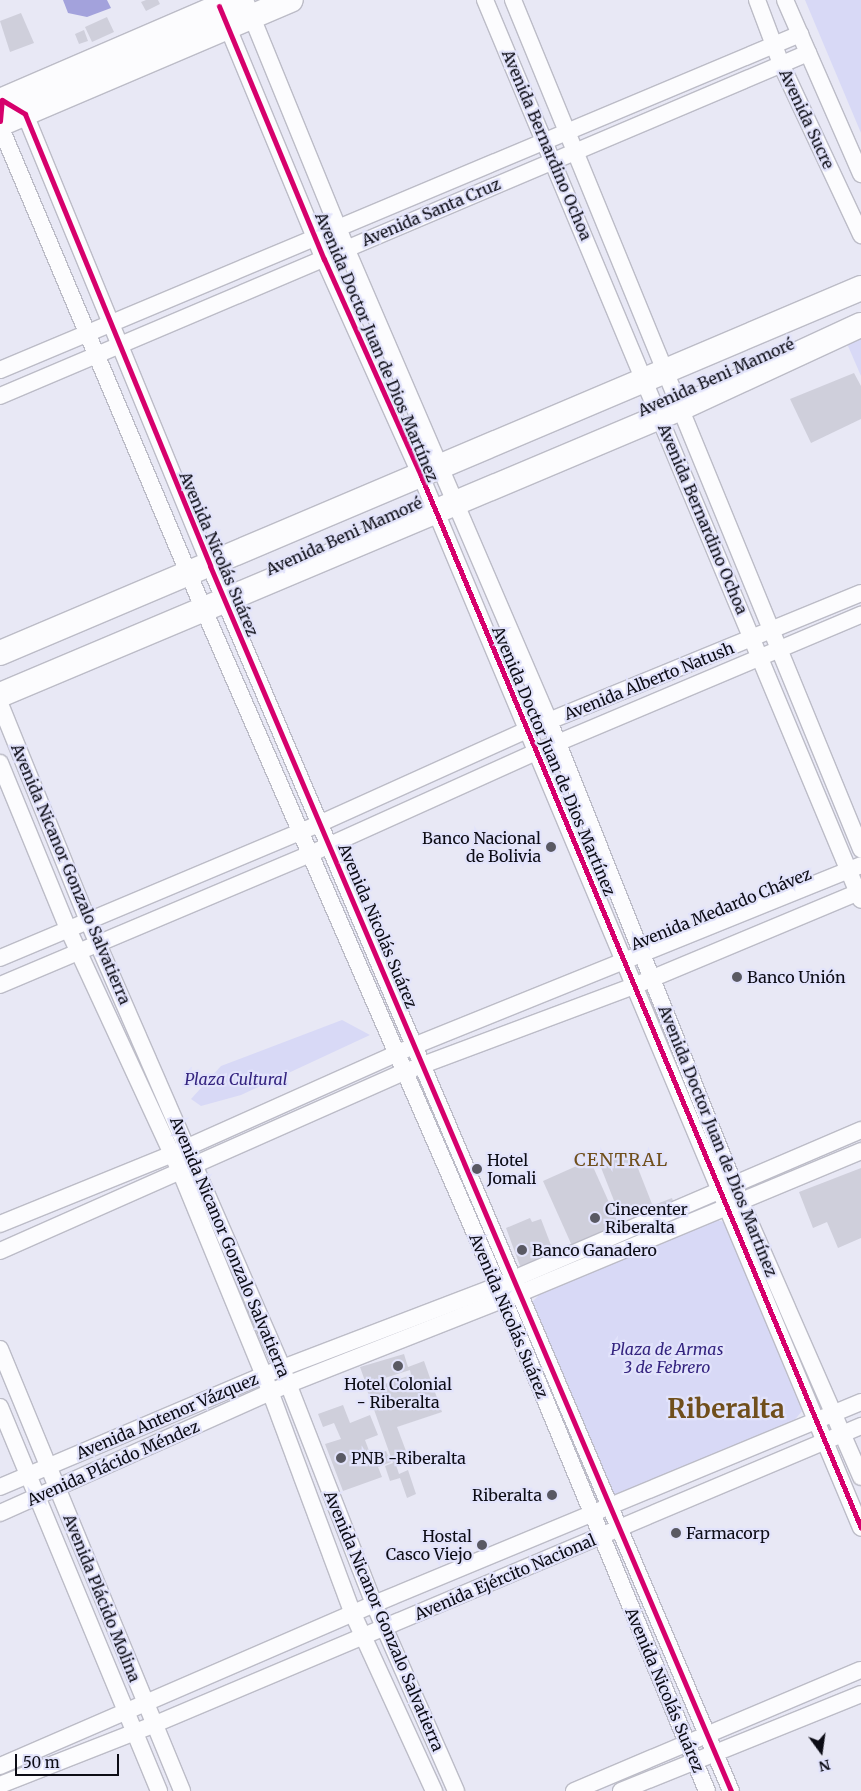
<!DOCTYPE html>
<html>
<head>
<meta charset="utf-8">
<style>
  body { margin:0 }
  #map { position:relative; width:861px; height:1791px; overflow:hidden; background:#e8e8f5; font-family:Merriweather,serif }
  div>[style] { position:absolute }
  [style*='--x'] { left:calc(var(--x)*1px); top:calc(var(--y)*1px); width:calc(var(--w)*1px); rotate:calc(var(--a)*1deg) }
  .green>* { inset:0; background:#d8d9f6 }
  .water>* { inset:0; background:#a3a2dc }
  .building>* { inset:0; background:#cfcfdb }
  .roads { filter:drop-shadow(1px 0 #bcbcc7) drop-shadow(-1px 0 #bcbcc7) drop-shadow(0 1px #bcbcc7) drop-shadow(0 -1px #bcbcc7) }
  .street>* { height:16px; margin:-8px; padding:0 8px; transform-origin:8px; border-radius:8px; background:#fcfcfe }
  .secondary>* { height:24px; margin:-12px; padding:0 12px; transform-origin:12px; border-radius:12px; background:#fcfcfe }
  .cycleway>* { height:5px; margin:-2.5px; padding:0 2.5px; transform-origin:2.5px; border-radius:2.5px; background:#d6006c }
  .dots>* { width:14px; height:14px; translate:-50% -50%; box-sizing:border-box; border:2px solid #e2e3fb; border-radius:50% }
  span { translate:-50% -50%; white-space:nowrap; text-align:center; line-height:1.15; -webkit-text-stroke:4.5px #e2e3fb; paint-order:stroke }
  .street-label { font-size:16px; color:#0c0c15 }
  .poi-label { font-size:16px; color:#0c0c15 }
  .right { translate:-100% -50%; text-align:right }
  .left { translate:0 -50%; text-align:left }
  .park-label { font-size:16px; color:#34247f; font-style:italic }
  .neighbourhood-label { font-size:18px; color:#704f1c; letter-spacing:1px }
  .town-label { font-size:26px; color:#704f1c; font-weight:700 }
  .north { position:absolute; left:796px; top:1726px; width:50px; height:50px; -webkit-text-stroke:4px #e2e3fb; paint-order:stroke; rotate:166deg; font-size:14px; font-weight:700; line-height:20px; text-align:center; color:#0c0c15 }
  .north::after { content:''; display:block; margin:auto; width:18px; height:22px; background:#0c0c15; clip-path:polygon(50% 0,100% 100%,50% 72%,0 100%) }
  .scale { position:absolute; left:15px; top:1754px; width:104px; height:22px; box-sizing:border-box; border:2px solid #0c0c15; border-top:0; padding-left:6px; font-size:15px; line-height:18px; white-space:nowrap; color:#0c0c15; -webkit-text-stroke:4px #e2e3fb; paint-order:stroke }
</style>
</head>
<body>
<div id="map">
  <div class="green">
    <div style="clip-path:polygon(805px 0,861px 0,861px 133px)"></div>
    <div style="clip-path:polygon(861px 333px,861px 376px,845px 339px)"></div>
    <div style="clip-path:polygon(342px 1020px,370px 1035px,241px 1095px,201px 1106px,191px 1099px,221px 1066px)"></div>
    <div style="clip-path:polygon(714px 1219px,724px 1222px,802px 1411px,793px 1422px,618px 1495px,613px 1493px,532px 1302px,539px 1295px)"></div>
  </div>
  <div class="water">
    <div style="clip-path:polygon(63px 0,107px 0,111px 8px,87px 17px,68px 13px)"></div>
  </div>
  <div class="building">
    <div style="clip-path:polygon(146px 0,158px 0,160px 4px,146px 11px,141px 2px)"></div>
    <div style="clip-path:polygon(21px 13px,34px 43px,10px 52px,0 21px)"></div>
    <div style="clip-path:polygon(107px 17px,114px 32px,92px 42px,85px 27px)"></div>
    <div style="clip-path:polygon(84px 30px,88px 41px,79px 44px,75px 34px)"></div>
    <div style="clip-path:polygon(854px 373px,861px 386px,861px 419px,811px 443px,790px 399px)"></div>
    <div style="clip-path:polygon(632px 1153px,652px 1204px,620px 1216px,600px 1165px)"></div>
    <div style="clip-path:polygon(590px 1160px,620px 1227px,573px 1248px,543px 1181px)"></div>
    <div style="clip-path:polygon(861px 1168px,861px 1238px,838px 1248px,827px 1222px,813px 1228px,799px 1192px)"></div>
    <div style="clip-path:polygon(672px 1198px,675px 1207px,657px 1214px,654px 1205px)"></div>
    <div style="clip-path:polygon(530px 1218px,532px 1222px,541px 1219px,554px 1253px,520px 1266px,506px 1228px)"></div>
    <div style="clip-path:polygon(404px 1354px,408px 1367px,424px 1361px,442px 1412px,397px 1427px,406px 1451px,393px 1456px,399px 1474px,408px 1470px,416px 1494px,407px 1498px,400px 1478px,390px 1481px,385px 1466px,393px 1463px,367px 1390px,411px 1375px,410px 1370px,366px 1384px,360px 1367px)"></div>
    <div style="clip-path:polygon(343px 1405px,350px 1423px,370px 1415px,378px 1435px,365px 1440px,371px 1456px,386px 1451px,391px 1462px,378px 1467px,382px 1477px,343px 1491px,325px 1444px,341px 1439px,334px 1423px,323px 1427px,318px 1414px)"></div>
  </div>
  <div class="roads">
    <div class="street">
      <div style="--x:245;--y:0;--w:268;--a:67.8"></div>
      <div style="--x:346;--y:248;--w:515;--a:66.77"></div>
      <div style="--x:549;--y:721;--w:518;--a:68.24"></div>
      <div style="--x:741;--y:1202;--w:300;--a:66.4"></div>
      <div style="--x:485;--y:0;--w:975;--a:67.33"></div>
      <div style="--x:513;--y:0;--w:918;--a:67.71"></div>
      <div style="--x:757;--y:0;--w:68;--a:69.4"></div>
      <div style="--x:781;--y:64;--w:189;--a:64.9"></div>
      <div style="--x:785;--y:0;--w:190;--a:66.4"></div>
      <div style="--x:224;--y:18;--w:261;--a:67.5"></div>
      <div style="--x:324;--y:259;--w:238;--a:65.9"></div>
      <div style="--x:421;--y:476;--w:1140;--a:67.3"></div>
      <div style="--x:16;--y:108;--w:11;--a:34"></div>
      <div style="--x:25;--y:114;--w:488;--a:67.7"></div>
      <div style="--x:210;--y:566;--w:1331;--a:66.96"></div>
      <div style="--x:0;--y:126;--w:525;--a:67.15"></div>
      <div style="--x:204;--y:610;--w:752;--a:66.5"></div>
      <div style="--x:504;--y:1300;--w:531;--a:67.54"></div>
      <div style="--x:0;--y:370;--w:868;--a:-22.78"></div>
      <div style="--x:0;--y:396;--w:878;--a:-23"></div>
      <div style="--x:0;--y:704;--w:234;--a:67.9"></div>
      <div style="--x:88;--y:921;--w:487;--a:66.5"></div>
      <div style="--x:282;--y:1368;--w:253;--a:68.7"></div>
      <div style="--x:374;--y:1604;--w:204;--a:66.3"></div>
      <div style="--x:0;--y:763;--w:179;--a:67.7"></div>
      <div style="--x:68;--y:929;--w:269;--a:65.2"></div>
      <div style="--x:181;--y:1173;--w:218;--a:67.7"></div>
      <div style="--x:264;--y:1375;--w:255;--a:69.6"></div>
      <div style="--x:353;--y:1614;--w:195;--a:65.4"></div>
      <div style="--x:0;--y:958;--w:348;--a:-22.8"></div>
      <div style="--x:321;--y:823;--w:226;--a:-24.3"></div>
      <div style="--x:527;--y:730;--w:361;--a:-22.3"></div>
      <div style="--x:0;--y:985;--w:337;--a:-22.9"></div>
      <div style="--x:310;--y:854;--w:248;--a:-24.3"></div>
      <div style="--x:536;--y:752;--w:353;--a:-22.9"></div>
      <div style="--x:0;--y:1224;--w:186;--a:-22.1"></div>
      <div style="--x:172;--y:1154;--w:267;--a:-24.1"></div>
      <div style="--x:416;--y:1045;--w:480;--a:-22"></div>
      <div style="--x:0;--y:1251;--w:442;--a:-23.9"></div>
      <div style="--x:404;--y:1072;--w:246;--a:-20.5"></div>
      <div style="--x:634;--y:986;--w:246;--a:-22.7"></div>
      <div style="--x:0;--y:1349;--w:478;--a:67.6"></div>
      <div style="--x:0;--y:1407;--w:416;--a:67.5"></div>
      <div style="--x:0;--y:1487;--w:287;--a:-23"></div>
      <div style="--x:264;--y:1375;--w:249;--a:-20.9"></div>
      <div style="--x:497;--y:1286;--w:396;--a:-23.2"></div>
      <div style="--x:0;--y:1513;--w:316;--a:-24.1"></div>
      <div style="--x:289;--y:1384;--w:246;--a:-21.5"></div>
      <div style="--x:518;--y:1294;--w:372;--a:-22.6"></div>
      <div style="--x:0;--y:1766;--w:408;--a:-23.4"></div>
      <div style="--x:374;--y:1604;--w:527;--a:-22.53"></div>
      <div style="--x:0;--y:1785;--w:164;--a:-21.4"></div>
      <div style="--x:153;--y:1725;--w:769;--a:-22.9"></div>
      <div style="--x:574;--y:1791;--w:311;--a:-22.9"></div>
      <div style="--x:621;--y:1791;--w:259;--a:-22"></div>
    </div>
    <div class="secondary">
      <div style="--x:0;--y:101;--w:255;--a:-23.3"></div>
      <div style="--x:0;--y:124;--w:316;--a:-23.1"></div>
      <div style="--x:0;--y:653;--w:935;--a:-22.97"></div>
      <div style="--x:0;--y:695;--w:739;--a:-22.85"></div>
      <div style="--x:681;--y:408;--w:198;--a:-24.8"></div>
    </div>
  </div>
  <div class="cycleway">
    <div style="--x:219;--y:6;--w:274;--a:67.5"></div>
    <div style="--x:324;--y:259;--w:238;--a:65.9"></div>
    <div style="--x:421;--y:476;--w:1140;--a:67.3"></div>
    <div style="--x:0;--y:121;--w:21;--a:-85"></div>
    <div style="--x:2;--y:100;--w:27;--a:31"></div>
    <div style="--x:25;--y:114;--w:488;--a:67.7"></div>
    <div style="--x:210;--y:566;--w:1331;--a:66.96"></div>
  </div>
  <div class="dots">
    <div style="left:551px;top:847px;background:#595963"></div>
    <div style="left:737px;top:977px;background:#595963"></div>
    <div style="left:477px;top:1169px;background:#595963"></div>
    <div style="left:595px;top:1218px;background:#595963"></div>
    <div style="left:522px;top:1250px;background:#595963"></div>
    <div style="left:398px;top:1366px;background:#595963"></div>
    <div style="left:341px;top:1458px;background:#595963"></div>
    <div style="left:552px;top:1495px;background:#595963"></div>
    <div style="left:676px;top:1533px;background:#595963"></div>
    <div style="left:482px;top:1545px;background:#595963"></div>
  </div>
  <div class="street-label">
    <span style="left:807px;top:119px;rotate:65deg">Avenida Sucre</span>
    <span style="left:547px;top:145px;rotate:67deg">Avenida Bernardino Ochoa</span>
    <span style="left:431px;top:212px;rotate:-23deg">Avenida Santa Cruz</span>
    <span style="left:377px;top:347px;rotate:67deg">Avenida Doctor Juan de Dios Martínez</span>
    <span style="left:716px;top:377px;rotate:-24deg">Avenida Beni Mamoré</span>
    <span style="left:703px;top:519px;rotate:67deg">Avenida Bernardino Ochoa</span>
    <span style="left:344px;top:536px;rotate:-24deg">Avenida Beni Mamoré</span>
    <span style="left:219px;top:554px;rotate:67deg">Avenida Nicolás Suárez</span>
    <span style="left:649px;top:681px;rotate:-22deg">Avenida Alberto Natush</span>
    <span style="left:554px;top:761px;rotate:67deg">Avenida Doctor Juan de Dios Martínez</span>
    <span style="left:71px;top:874px;rotate:67deg">Avenida Nicanor Gonzalo Salvatierra</span>
    <span style="left:721px;top:909px;rotate:-22deg">Avenida Medardo Chávez</span>
    <span style="left:378px;top:926px;rotate:67deg">Avenida Nicolás Suárez</span>
    <span style="left:718px;top:1141px;rotate:68deg">Avenida Doctor Juan de Dios Martínez</span>
    <span style="left:230px;top:1247px;rotate:67deg">Avenida Nicanor Gonzalo Salvatierra</span>
    <span style="left:509px;top:1316px;rotate:67deg">Avenida Nicolás Suárez</span>
    <span style="left:167px;top:1416px;rotate:-23deg">Avenida Antenor Vázquez</span>
    <span style="left:113px;top:1463px;rotate:-24deg">Avenida Plácido Méndez</span>
    <span style="left:505px;top:1577px;rotate:-23deg">Avenida Ejército Nacional</span>
    <span style="left:102px;top:1598px;rotate:68deg">Avenida Plácido Molina</span>
    <span style="left:384px;top:1621px;rotate:67deg">Avenida Nicanor Gonzalo Salvatierra</span>
    <span style="left:665px;top:1690px;rotate:67deg">Avenida Nicolás Suárez</span>
  </div>
  <div class="poi-label">
    <span class="right" style="left:541px;top:847px">Banco Nacional<br>de Bolivia</span>
    <span class="left" style="left:747px;top:977px">Banco Unión</span>
    <span class="left" style="left:487px;top:1169px">Hotel<br>Jomali</span>
    <span class="left" style="left:605px;top:1218px">Cinecenter<br>Riberalta</span>
    <span class="left" style="left:532px;top:1250px">Banco Ganadero</span>
    <span style="left:398px;top:1393px">Hotel Colonial<br>- Riberalta</span>
    <span class="left" style="left:351px;top:1458px">PNB -Riberalta</span>
    <span class="right" style="left:542px;top:1495px">Riberalta</span>
    <span class="left" style="left:686px;top:1533px">Farmacorp</span>
    <span class="right" style="left:472px;top:1545px">Hostal<br>Casco Viejo</span>
  </div>
  <div class="park-label">
    <span style="left:236px;top:1079px">Plaza Cultural</span>
    <span style="left:667px;top:1358px">Plaza de Armas<br>3 de Febrero</span>
  </div>
  <div class="neighbourhood-label">
    <span style="left:621px;top:1160px">CENTRAL</span>
  </div>
  <div class="town-label">
    <span style="left:726px;top:1409px">Riberalta</span>
  </div>
  <div class="north">N</div>
  <div class="scale">50 m</div>
</div>
</body>
</html>
